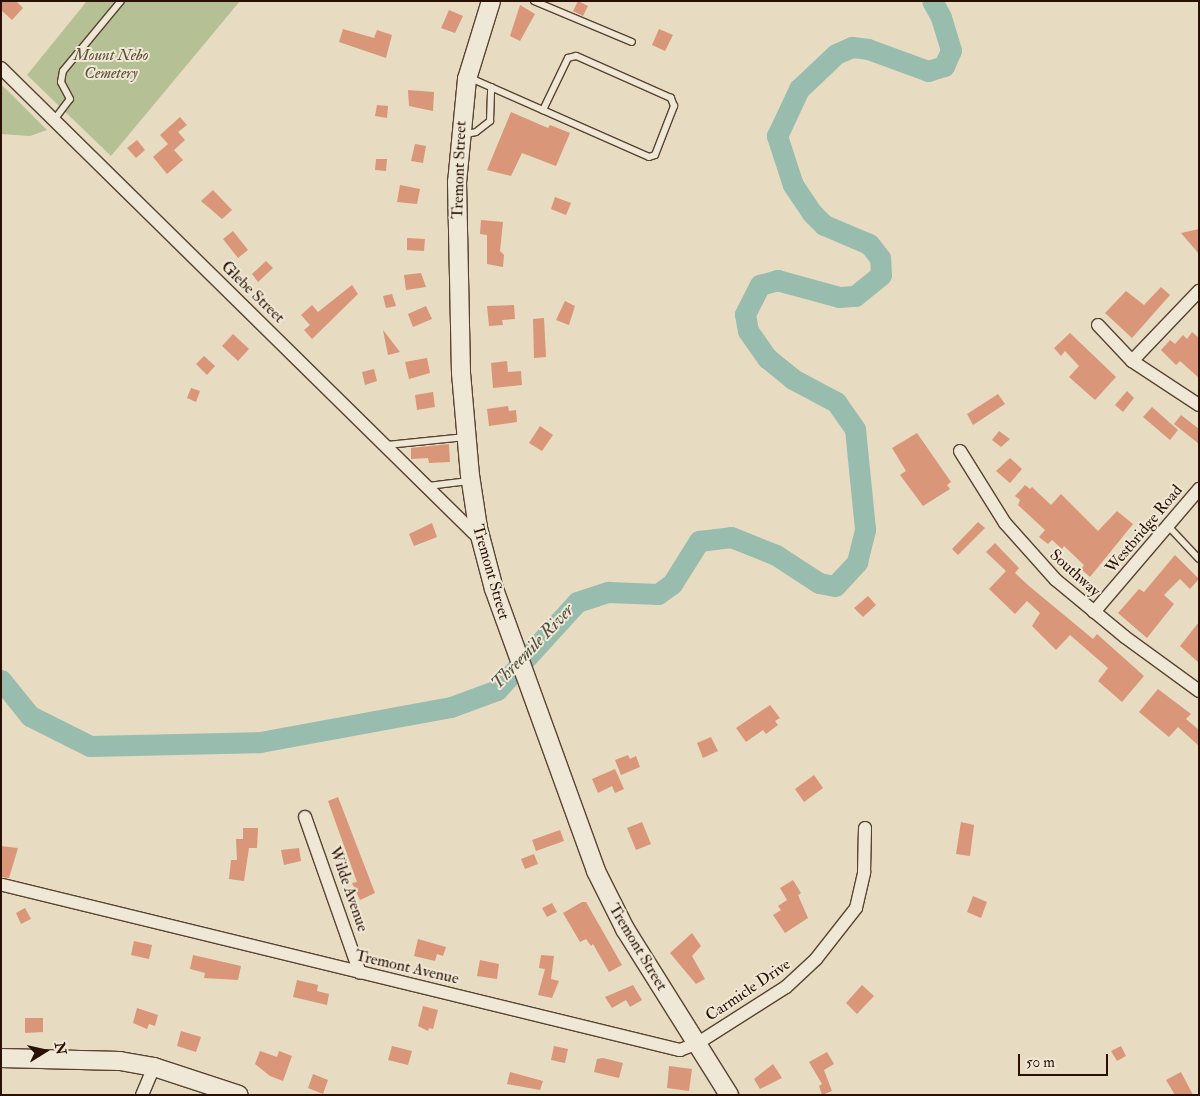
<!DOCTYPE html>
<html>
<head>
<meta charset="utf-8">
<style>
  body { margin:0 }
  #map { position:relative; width:1200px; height:1096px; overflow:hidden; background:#e7dbc2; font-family:"IM FELL Double Pica",serif }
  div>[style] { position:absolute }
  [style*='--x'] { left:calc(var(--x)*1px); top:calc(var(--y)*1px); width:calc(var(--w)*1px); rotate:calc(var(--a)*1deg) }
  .green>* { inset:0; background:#b5c094 }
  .river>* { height:21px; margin:-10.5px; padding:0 10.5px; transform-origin:10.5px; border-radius:10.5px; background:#98bcad }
  .building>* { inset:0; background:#d99678 }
  .roads { filter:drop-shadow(1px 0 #594330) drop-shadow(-1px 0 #594330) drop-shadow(0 1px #594330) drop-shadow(0 -1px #594330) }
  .lane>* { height:6px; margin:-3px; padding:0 3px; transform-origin:3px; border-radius:3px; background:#efe8d7 }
  .street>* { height:12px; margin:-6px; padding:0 6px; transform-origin:6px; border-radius:6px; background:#efe8d7 }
  .secondary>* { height:18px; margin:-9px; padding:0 9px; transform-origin:9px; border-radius:9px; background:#efe8d7 }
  span { translate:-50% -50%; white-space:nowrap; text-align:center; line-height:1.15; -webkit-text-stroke:4px #efe8d7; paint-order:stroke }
  .park-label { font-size:16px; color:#5b4e34; font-style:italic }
  .street-label { font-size:16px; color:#2a1000 }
  .water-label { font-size:18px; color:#504c3d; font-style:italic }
  .frame { position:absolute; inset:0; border:2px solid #2a1000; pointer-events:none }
  .north { position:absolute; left:20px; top:1026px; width:50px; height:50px; -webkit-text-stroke:4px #efe8d7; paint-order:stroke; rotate:80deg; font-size:14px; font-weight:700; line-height:20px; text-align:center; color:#2a1000 }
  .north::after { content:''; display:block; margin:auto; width:18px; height:22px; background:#2a1000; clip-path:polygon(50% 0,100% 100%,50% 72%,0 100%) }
  .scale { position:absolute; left:1018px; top:1054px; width:90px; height:22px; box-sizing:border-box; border:2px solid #2a1000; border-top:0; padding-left:6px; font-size:15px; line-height:18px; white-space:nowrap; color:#2a1000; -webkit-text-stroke:4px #efe8d7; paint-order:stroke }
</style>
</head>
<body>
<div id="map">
  <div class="green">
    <div style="clip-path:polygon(87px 1px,240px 1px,111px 156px,27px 75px)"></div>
    <div style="clip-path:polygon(1px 85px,7px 90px,47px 130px,30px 136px,1px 134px)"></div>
  </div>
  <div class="river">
    <div style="--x:1;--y:680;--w:46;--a:51.1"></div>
    <div style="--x:30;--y:716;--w:67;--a:26.6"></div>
    <div style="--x:90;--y:746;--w:170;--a:-1.3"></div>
    <div style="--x:260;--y:742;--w:194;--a:-10.4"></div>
    <div style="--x:451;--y:707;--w:49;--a:-20.3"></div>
    <div style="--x:497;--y:690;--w:119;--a:-47.7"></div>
    <div style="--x:577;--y:602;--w:33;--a:-18"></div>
    <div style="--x:608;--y:592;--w:50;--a:2.3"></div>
    <div style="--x:658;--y:594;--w:17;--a:-36"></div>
    <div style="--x:672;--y:584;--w:51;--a:-57.9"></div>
    <div style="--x:699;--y:541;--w:32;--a:-7"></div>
    <div style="--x:731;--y:537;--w:48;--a:21.8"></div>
    <div style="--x:776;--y:555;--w:51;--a:33.1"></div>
    <div style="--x:819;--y:583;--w:16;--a:11"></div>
    <div style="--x:835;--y:586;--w:33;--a:-47"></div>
    <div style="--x:857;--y:562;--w:34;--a:-76"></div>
    <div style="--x:865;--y:529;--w:100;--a:-95.7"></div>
    <div style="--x:855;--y:429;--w:33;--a:-125"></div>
    <div style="--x:836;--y:402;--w:49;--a:-151.9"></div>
    <div style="--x:793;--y:379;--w:33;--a:-141"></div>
    <div style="--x:767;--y:358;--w:33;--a:-125"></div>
    <div style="--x:748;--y:331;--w:17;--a:-100"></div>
    <div style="--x:745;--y:314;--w:33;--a:-63"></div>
    <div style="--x:760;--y:285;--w:18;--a:-16"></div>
    <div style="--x:777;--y:280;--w:64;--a:15.3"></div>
    <div style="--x:839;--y:297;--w:16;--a:-4"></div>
    <div style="--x:855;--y:296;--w:33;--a:-39"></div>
    <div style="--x:881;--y:275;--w:17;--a:-93"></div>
    <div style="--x:880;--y:258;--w:18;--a:-128"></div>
    <div style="--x:869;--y:244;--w:49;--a:-157.1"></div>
    <div style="--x:824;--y:225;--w:17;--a:-135"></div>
    <div style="--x:812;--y:213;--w:34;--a:-124"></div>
    <div style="--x:793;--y:185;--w:52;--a:-108.1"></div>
    <div style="--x:777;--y:136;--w:52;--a:-64.9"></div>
    <div style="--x:799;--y:89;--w:51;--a:-43.4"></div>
    <div style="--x:836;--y:54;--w:17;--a:-24"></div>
    <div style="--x:852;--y:47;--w:16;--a:7"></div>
    <div style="--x:868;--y:49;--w:64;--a:20.1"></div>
    <div style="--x:928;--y:71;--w:17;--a:-17"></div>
    <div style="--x:944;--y:66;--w:17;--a:-66"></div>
    <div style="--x:951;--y:50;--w:34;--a:-107"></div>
    <div style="--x:941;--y:17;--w:18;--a:-119"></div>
  </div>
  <div class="building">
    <div style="clip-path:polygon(1px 1px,16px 1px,23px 8px,12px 20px,1px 10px)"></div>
    <div style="clip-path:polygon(578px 1px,588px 6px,583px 16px,573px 11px)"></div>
    <div style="clip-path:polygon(520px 5px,535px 14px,520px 41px,510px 36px)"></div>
    <div style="clip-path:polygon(449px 10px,463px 16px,455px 33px,441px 28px)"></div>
    <div style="clip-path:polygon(343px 29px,374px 38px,377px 30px,392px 35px,386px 58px,339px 42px)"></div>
    <div style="clip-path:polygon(659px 29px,673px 35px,665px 51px,652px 45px)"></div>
    <div style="clip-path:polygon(408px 90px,434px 92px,433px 111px,409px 106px)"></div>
    <div style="clip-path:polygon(377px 105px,388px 106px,387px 118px,375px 116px)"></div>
    <div style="clip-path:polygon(511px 112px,548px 128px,550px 125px,570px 133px,556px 166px,522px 153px,511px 176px,487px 170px)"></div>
    <div style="clip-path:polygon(180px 117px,187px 125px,178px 132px,185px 140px,174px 150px,183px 160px,167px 174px,153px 157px,168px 144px,160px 135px)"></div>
    <div style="clip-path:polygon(137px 140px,145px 150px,136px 158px,127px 148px)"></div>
    <div style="clip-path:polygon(415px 144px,426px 146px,423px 163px,411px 161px)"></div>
    <div style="clip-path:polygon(376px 159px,387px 159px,386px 171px,375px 170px)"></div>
    <div style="clip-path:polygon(400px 185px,420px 189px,417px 204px,397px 202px)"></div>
    <div style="clip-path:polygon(213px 190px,232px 210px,222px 219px,201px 201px)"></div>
    <div style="clip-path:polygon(555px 197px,571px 203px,566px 215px,551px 209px)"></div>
    <div style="clip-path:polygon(481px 220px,503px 222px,500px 251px,504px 255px,503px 267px,487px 264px,487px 235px,480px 234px)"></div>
    <div style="clip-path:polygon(1199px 229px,1199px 254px,1181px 233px)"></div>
    <div style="clip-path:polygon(233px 231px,248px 250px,238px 258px,223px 239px)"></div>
    <div style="clip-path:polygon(407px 238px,425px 239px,424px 251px,407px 250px)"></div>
    <div style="clip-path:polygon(266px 261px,273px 268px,258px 282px,252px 274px)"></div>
    <div style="clip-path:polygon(421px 273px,426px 287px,406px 290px,404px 275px)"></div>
    <div style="clip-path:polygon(352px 285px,358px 294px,312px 339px,304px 330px,310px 325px,301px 315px,312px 305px,318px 312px)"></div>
    <div style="clip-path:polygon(1161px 287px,1170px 295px,1132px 338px,1105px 313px,1126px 291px,1144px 305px)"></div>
    <div style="clip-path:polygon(392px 294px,396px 306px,386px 308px,383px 296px)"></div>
    <div style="clip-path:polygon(565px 301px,575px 306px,569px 325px,556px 320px)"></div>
    <div style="clip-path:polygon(514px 305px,515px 319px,502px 320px,503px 325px,489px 326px,487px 306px)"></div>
    <div style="clip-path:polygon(426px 306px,432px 319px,413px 327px,408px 314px)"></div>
    <div style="clip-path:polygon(544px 318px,546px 357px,534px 358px,533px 319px)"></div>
    <div style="clip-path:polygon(383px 330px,400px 352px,388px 355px)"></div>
    <div style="clip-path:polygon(1192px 332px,1199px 338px,1199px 378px,1180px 361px,1176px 365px,1161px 350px,1170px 340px,1175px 344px,1183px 335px,1187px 339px)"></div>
    <div style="clip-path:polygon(1070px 333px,1116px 377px,1095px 400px,1069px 377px,1079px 366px,1065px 351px,1061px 356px,1054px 348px)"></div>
    <div style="clip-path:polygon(233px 334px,249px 349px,238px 361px,222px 346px)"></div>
    <div style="clip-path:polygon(204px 356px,215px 366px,207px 375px,196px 364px)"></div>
    <div style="clip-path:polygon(427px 358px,430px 373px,409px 379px,405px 362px)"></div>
    <div style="clip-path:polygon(507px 361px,508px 372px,521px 371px,522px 385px,493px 388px,491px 363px)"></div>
    <div style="clip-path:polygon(374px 369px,377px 381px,365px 385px,362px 372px)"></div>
    <div style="clip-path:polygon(191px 388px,200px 391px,196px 402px,187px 398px)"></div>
    <div style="clip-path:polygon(1127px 391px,1134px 398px,1123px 412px,1115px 405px)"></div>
    <div style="clip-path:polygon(433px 392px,435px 407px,417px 410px,415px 395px)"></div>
    <div style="clip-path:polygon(998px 394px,1005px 404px,973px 425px,967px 414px)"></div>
    <div style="clip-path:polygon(508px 406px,509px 411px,516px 410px,517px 422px,489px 426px,487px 409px)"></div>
    <div style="clip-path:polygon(1152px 407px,1178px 430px,1170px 440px,1143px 417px)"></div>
    <div style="clip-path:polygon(1181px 415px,1199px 429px,1199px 444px,1174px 424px)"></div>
    <div style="clip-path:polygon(540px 426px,553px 435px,542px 451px,529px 443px)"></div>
    <div style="clip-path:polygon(999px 431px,1010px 439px,1001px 447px,992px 440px)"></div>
    <div style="clip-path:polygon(917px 433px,951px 482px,947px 485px,950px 489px,923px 506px,900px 475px,906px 471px,892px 448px)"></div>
    <div style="clip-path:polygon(449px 444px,450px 462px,429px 463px,428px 458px,411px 459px,411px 448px)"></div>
    <div style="clip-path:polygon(1010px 458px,1022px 469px,1010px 483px,996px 471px)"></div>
    <div style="clip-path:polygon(1025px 485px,1030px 489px,1032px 487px,1051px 505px,1061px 494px,1098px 531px,1117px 511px,1133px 524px,1090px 577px,1081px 569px,1084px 565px,1064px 546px,1062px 549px,1052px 540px,1048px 544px,1039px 537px,1045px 530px,1018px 505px,1020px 500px,1015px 496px)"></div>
    <div style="clip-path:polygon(978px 522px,985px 528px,958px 555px,952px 549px)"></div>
    <div style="clip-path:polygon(432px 523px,437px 537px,414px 546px,409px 534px)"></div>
    <div style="clip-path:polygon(995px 543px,1019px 568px,1015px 573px,1029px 586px,1093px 639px,1097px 634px,1144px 676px,1122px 702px,1098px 681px,1108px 668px,1070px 635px,1056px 650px,1032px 626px,1040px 613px,1027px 601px,1015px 614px,989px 589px,1006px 571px,986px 552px)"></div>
    <div style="clip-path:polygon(1175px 555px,1199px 579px,1190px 589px,1180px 579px,1164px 595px,1174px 604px,1147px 638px,1118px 613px,1139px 589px,1144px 592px)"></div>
    <div style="clip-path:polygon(868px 596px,876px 605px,863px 617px,854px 608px)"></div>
    <div style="clip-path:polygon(1199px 622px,1199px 663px,1180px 646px)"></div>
    <div style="clip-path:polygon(1158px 689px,1191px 714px,1186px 719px,1199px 730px,1199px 746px,1178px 727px,1169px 737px,1139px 712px)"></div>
    <div style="clip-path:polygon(770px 705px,780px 718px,775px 721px,778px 725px,766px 734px,763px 730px,746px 742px,736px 728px)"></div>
    <div style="clip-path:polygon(711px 737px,718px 751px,703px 758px,697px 743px)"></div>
    <div style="clip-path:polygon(628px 755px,630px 759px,636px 756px,640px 767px,621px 775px,615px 760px)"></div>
    <div style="clip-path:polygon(615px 769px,624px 789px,615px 793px,612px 786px,598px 793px,592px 779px)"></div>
    <div style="clip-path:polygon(814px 775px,823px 788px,804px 802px,795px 789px)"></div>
    <div style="clip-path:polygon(338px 797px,375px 893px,360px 900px,352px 883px,357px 882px,328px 801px)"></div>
    <div style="clip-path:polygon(642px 822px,651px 844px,636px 850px,627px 828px)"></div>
    <div style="clip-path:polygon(961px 822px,974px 825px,970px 856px,956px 854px)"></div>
    <div style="clip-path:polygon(243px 828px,258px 828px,257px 848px,249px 848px,244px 881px,229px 879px,231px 860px,237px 860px,236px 839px,243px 839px)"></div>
    <div style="clip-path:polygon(560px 830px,564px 841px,536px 851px,532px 840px)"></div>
    <div style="clip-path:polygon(1px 846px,18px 848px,9px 878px,1px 877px)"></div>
    <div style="clip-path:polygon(299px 848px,301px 861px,284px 865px,281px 850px)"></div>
    <div style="clip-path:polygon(534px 854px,538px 864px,525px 869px,521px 859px)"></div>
    <div style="clip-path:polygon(793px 880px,801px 893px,798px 895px,808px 918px,785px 933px,773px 915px,781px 910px,778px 906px,787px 900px,780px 888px)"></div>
    <div style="clip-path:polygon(973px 896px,987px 902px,981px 918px,967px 912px)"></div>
    <div style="clip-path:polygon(582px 902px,586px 902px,622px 965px,609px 972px,593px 944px,591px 946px,586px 939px,580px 942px,563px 913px)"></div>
    <div style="clip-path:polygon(552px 903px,557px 912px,547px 917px,542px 908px)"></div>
    <div style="clip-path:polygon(25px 908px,31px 919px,21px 924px,16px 913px)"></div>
    <div style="clip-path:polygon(692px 933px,701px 946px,692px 956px,705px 979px,696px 984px,670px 953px)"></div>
    <div style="clip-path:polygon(418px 939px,446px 947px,443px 956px,437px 954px,435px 961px,414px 956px)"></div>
    <div style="clip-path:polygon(134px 941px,152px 945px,149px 959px,131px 955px)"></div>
    <div style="clip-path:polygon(193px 955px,241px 966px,238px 980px,204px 978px,205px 973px,190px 969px)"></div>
    <div style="clip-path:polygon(541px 955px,554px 956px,551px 979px,559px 981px,552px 998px,538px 995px,545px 969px,539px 968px)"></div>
    <div style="clip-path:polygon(480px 960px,499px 964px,497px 979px,477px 976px)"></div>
    <div style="clip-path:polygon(297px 980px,318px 985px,317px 991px,329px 994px,327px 1005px,293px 997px)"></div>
    <div style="clip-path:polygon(633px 985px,642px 1000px,630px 1007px,626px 1000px,612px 1008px,605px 997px)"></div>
    <div style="clip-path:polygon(862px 985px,874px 996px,857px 1014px,846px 1003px)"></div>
    <div style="clip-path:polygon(423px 1006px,438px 1010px,433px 1029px,429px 1028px,428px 1031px,418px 1026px)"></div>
    <div style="clip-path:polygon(137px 1008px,158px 1015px,155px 1026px,149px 1024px,147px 1029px,133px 1023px)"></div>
    <div style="clip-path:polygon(25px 1018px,43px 1018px,43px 1032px,25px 1033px)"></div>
    <div style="clip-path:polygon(181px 1031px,201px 1037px,196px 1052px,177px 1046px)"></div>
    <div style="clip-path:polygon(392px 1046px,412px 1051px,408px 1065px,388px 1060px)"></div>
    <div style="clip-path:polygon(554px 1046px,568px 1049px,565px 1063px,551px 1060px)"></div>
    <div style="clip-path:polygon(1121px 1046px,1126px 1056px,1117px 1061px,1111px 1051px)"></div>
    <div style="clip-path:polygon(260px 1051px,277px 1057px,279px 1051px,292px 1056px,283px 1081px,270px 1076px,255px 1064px)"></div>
    <div style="clip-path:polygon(827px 1052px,834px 1064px,824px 1070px,832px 1091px,822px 1095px,819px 1086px,822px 1084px,809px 1062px)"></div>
    <div style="clip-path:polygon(603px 1058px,623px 1063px,619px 1078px,594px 1072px,597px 1059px)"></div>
    <div style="clip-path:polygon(773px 1064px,782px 1078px,760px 1089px,754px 1079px)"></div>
    <div style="clip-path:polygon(669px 1066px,692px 1069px,689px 1091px,667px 1088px)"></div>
    <div style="clip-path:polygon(510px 1072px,543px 1081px,540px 1090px,507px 1084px)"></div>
    <div style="clip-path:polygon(1181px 1072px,1193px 1095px,1175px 1095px,1166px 1080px)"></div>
    <div style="clip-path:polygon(313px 1074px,328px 1080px,323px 1094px,308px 1088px)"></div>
  </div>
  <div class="roads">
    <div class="lane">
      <div style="--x:534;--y:1;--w:106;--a:22.7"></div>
      <div style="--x:468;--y:77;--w:198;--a:23.8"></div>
      <div style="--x:649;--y:157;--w:6;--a:-18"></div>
      <div style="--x:655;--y:155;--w:53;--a:-68.8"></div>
      <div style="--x:674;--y:106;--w:9;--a:-111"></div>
      <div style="--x:671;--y:98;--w:104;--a:-156.1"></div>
      <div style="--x:576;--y:56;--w:8;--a:166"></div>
      <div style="--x:568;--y:58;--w:58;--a:115.7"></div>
      <div style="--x:54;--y:120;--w:26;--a:-53"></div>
      <div style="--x:70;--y:99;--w:19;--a:-118"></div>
      <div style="--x:61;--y:82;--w:11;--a:-80"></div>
      <div style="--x:63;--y:71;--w:91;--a:-50.4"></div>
      <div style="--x:462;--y:135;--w:14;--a:-12"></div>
      <div style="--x:476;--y:132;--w:18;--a:-38"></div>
      <div style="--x:490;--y:121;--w:34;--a:-88"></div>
      <div style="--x:387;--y:445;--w:79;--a:-5.8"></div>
      <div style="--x:428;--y:486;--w:41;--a:-7"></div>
      <div style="--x:1168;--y:526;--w:45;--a:46.8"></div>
    </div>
    <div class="street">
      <div style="--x:1;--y:68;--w:673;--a:44.52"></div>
      <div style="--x:1098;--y:325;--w:50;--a:46.6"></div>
      <div style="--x:1132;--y:361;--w:80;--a:33.3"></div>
      <div style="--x:1132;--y:361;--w:97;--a:-46.3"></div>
      <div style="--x:960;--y:451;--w:85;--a:58"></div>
      <div style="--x:1005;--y:523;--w:76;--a:48.2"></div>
      <div style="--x:1056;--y:580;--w:89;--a:39.6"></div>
      <div style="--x:1125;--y:637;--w:92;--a:36.1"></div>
      <div style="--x:1094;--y:612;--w:162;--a:-49.5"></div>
      <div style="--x:305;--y:817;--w:165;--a:70.6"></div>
      <div style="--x:3;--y:885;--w:697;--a:13.7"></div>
      <div style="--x:680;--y:1050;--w:19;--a:-21"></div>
      <div style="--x:698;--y:1043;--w:104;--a:-32.5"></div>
      <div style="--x:786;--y:987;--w:41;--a:-43"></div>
      <div style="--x:816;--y:959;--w:65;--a:-51.9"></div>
      <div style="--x:856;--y:908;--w:37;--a:-77"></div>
      <div style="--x:864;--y:872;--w:44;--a:-88.7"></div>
      <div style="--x:142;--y:1095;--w:30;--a:-67"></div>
    </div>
    <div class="secondary">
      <div style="--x:491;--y:1;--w:82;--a:107.1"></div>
      <div style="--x:467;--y:79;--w:103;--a:95.5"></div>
      <div style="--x:457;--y:182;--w:191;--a:88.8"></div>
      <div style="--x:461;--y:373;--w:102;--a:85"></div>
      <div style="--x:470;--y:475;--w:54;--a:81.4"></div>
      <div style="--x:478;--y:528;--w:63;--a:75.3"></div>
      <div style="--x:494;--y:589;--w:300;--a:70.1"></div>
      <div style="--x:596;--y:871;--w:65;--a:63.4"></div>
      <div style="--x:625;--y:929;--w:196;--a:57.9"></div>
      <div style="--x:1;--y:1058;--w:119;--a:1.4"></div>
      <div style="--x:120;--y:1061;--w:35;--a:10"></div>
      <div style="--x:154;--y:1067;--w:89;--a:18.2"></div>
    </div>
  </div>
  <div class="park-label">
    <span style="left:111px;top:64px">Mount Nebo<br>Cemetery</span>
  </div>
  <div class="street-label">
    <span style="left:459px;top:170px;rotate:-88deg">Tremont Street</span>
    <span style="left:253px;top:292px;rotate:44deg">Glebe Street</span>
    <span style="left:1144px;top:529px;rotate:-50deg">Westbridge Road</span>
    <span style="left:491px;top:572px;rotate:74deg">Tremont Street</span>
    <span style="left:1075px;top:573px;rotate:42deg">Southway</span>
    <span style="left:349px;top:889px;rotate:71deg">Wilde Avenue</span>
    <span style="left:638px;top:947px;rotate:59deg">Tremont Street</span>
    <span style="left:407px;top:967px;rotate:13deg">Tremont Avenue</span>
    <span style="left:748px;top:990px;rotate:-34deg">Carmicle Drive</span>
  </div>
  <div class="water-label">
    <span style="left:533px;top:647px;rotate:-46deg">Threemile River</span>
  </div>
  <div class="frame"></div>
  <div class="north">N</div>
  <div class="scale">50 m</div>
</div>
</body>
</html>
